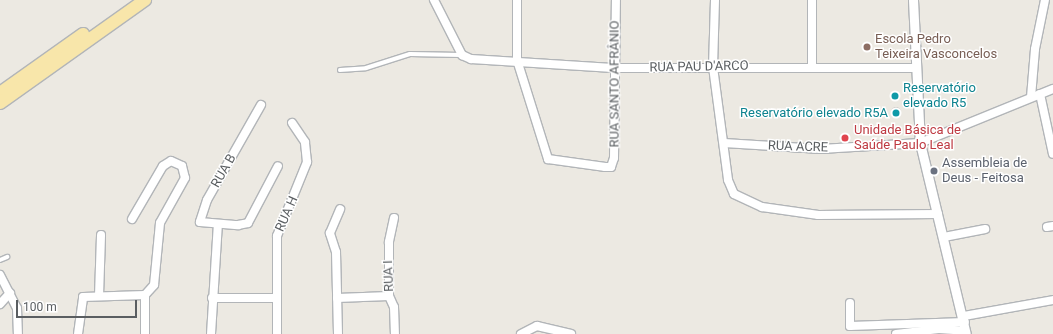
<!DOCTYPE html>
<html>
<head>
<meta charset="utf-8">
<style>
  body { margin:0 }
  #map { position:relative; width:1053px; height:334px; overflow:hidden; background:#ece9e2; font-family:Roboto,sans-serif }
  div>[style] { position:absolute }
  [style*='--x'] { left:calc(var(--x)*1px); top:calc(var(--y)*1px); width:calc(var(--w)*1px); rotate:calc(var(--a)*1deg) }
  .building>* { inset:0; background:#c9c5c0 }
  .round { border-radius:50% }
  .roads { filter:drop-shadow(1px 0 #b2b5b8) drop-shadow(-1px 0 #b2b5b8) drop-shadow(0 1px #b2b5b8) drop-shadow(0 -1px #b2b5b8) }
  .service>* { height:4px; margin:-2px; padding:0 2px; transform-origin:2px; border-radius:2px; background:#fff }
  .minor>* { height:8px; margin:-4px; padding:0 4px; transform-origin:4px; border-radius:4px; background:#fff }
  .tertiary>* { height:9px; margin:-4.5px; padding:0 4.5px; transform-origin:4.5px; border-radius:4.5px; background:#fff }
  .primary>* { height:12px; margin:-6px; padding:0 6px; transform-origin:6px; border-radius:6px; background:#f8e6aa }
  .dots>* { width:11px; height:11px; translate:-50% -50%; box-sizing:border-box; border:2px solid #fff; border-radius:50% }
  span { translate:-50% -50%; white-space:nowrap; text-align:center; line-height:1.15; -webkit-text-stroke:3px #fff; paint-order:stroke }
  .education-label { font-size:13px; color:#785e54 }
  .left { translate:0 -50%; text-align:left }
  .street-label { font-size:13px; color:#5a5e61 }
  .culture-label { font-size:13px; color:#0d838f }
  .right { translate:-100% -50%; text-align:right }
  .health-label { font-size:13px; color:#be3a42 }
  .worship-label { font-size:13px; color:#5b616d }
  .scale { position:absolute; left:16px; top:300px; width:121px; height:18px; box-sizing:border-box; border:2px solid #5a5e61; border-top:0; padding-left:5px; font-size:12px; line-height:14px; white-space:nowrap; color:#5a5e61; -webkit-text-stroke:3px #fff; paint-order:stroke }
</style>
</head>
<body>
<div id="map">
  <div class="building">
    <div class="round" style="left:890px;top:91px;width:10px;height:10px"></div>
    <div class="round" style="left:891px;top:107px;width:10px;height:10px"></div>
  </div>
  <div class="roads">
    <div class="service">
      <div style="--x:340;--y:70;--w:26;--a:-4"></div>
      <div style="--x:366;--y:68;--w:46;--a:-17.7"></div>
      <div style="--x:410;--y:54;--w:51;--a:1.1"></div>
      <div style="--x:0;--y:260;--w:8;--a:-23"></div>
    </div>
    <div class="minor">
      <div style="--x:434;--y:0;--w:62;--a:63"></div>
      <div style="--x:462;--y:55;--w:10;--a:24"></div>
      <div style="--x:471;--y:59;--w:142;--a:3.6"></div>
      <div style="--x:613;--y:68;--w:300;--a:0"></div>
      <div style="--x:517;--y:0;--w:60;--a:90"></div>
      <div style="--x:517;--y:60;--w:104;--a:72.6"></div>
      <div style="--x:548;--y:159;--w:58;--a:8"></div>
      <div style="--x:605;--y:167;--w:6;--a:0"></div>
      <div style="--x:611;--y:167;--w:9;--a:-72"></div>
      <div style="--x:614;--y:158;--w:158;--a:-89.3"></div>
      <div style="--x:715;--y:0;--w:67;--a:91.7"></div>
      <div style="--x:713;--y:67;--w:114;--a:82.4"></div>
      <div style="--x:728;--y:180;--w:15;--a:67"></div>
      <div style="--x:734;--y:194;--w:31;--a:25"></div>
      <div style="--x:762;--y:207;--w:57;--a:8.1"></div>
      <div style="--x:818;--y:215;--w:120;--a:-0.5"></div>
      <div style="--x:812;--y:0;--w:67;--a:90"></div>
      <div style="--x:1040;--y:94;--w:61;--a:77.8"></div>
      <div style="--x:1031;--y:97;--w:48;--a:-85.2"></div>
      <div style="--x:1035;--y:49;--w:50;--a:-78.5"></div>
      <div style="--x:261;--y:105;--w:109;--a:119.6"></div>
      <div style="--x:207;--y:200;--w:23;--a:108"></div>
      <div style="--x:200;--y:222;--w:38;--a:5"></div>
      <div style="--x:238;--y:225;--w:10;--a:-11"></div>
      <div style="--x:248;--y:223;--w:64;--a:-62.2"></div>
      <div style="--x:724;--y:143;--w:97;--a:3.5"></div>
      <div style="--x:821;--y:149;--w:99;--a:-3.5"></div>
      <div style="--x:920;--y:143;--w:144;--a:-22.1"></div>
      <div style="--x:394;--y:218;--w:25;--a:102"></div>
      <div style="--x:389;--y:242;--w:54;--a:90"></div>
      <div style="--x:389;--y:296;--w:12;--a:66"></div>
      <div style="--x:394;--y:307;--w:27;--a:88"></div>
      <div style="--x:132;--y:219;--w:61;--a:-59.7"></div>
      <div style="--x:163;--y:166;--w:9;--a:-32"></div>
      <div style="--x:171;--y:161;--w:12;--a:24"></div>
      <div style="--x:182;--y:166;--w:12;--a:76"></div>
      <div style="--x:185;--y:178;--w:51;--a:119.1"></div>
      <div style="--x:160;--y:223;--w:62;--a:95.5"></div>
      <div style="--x:154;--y:285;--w:13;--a:132"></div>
      <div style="--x:1047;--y:227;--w:6;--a:-9"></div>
      <div style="--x:944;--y:237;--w:42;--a:-11"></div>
      <div style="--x:0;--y:275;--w:37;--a:63"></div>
      <div style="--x:17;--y:308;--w:26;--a:88"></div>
      <div style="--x:99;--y:296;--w:61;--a:-88.1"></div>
      <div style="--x:212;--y:298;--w:65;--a:0"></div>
      <div style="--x:337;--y:298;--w:52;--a:-2.2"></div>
      <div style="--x:850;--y:303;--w:23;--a:90"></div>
      <div style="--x:850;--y:326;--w:115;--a:-2"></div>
      <div style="--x:0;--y:304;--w:15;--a:-48"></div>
      <div style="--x:964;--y:316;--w:90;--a:-10.2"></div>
      <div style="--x:78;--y:334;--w:37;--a:-82"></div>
      <div style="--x:83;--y:297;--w:62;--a:-1.8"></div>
      <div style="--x:145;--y:334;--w:39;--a:-90"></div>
      <div style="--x:211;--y:334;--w:110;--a:-86.4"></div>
      <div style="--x:277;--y:334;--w:98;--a:-90"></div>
      <div style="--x:277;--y:236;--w:80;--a:-67.9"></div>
      <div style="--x:307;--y:162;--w:20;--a:-96"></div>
      <div style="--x:305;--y:142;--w:23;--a:-124"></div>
      <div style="--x:338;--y:334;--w:82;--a:-91.4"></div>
      <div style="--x:336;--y:252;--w:20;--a:-108"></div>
      <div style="--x:330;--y:233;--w:26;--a:-67"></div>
      <div style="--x:521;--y:334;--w:18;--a:-27"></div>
      <div style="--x:537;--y:326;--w:35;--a:13"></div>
      <div style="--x:896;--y:334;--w:43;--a:-6.6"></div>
      <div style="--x:939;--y:329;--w:26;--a:4"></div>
    </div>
    <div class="tertiary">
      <div style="--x:913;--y:0;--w:143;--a:87.2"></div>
      <div style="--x:920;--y:143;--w:196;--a:76.5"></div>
    </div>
    <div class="primary">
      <div style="--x:0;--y:93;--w:102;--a:-35.4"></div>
      <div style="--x:0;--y:103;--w:178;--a:-35.4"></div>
    </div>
  </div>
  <div class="dots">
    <div style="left:867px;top:47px;background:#8d6e63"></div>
    <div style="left:895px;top:96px;background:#0f9aa8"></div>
    <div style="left:896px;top:113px;background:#0f9aa8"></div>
    <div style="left:845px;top:138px;background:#e0444e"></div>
    <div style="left:934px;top:171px;background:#6b7280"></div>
  </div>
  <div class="education-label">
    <span class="left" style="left:875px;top:47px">Escola Pedro<br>Teixeira Vasconcelos</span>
  </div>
  <div class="street-label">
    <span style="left:699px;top:67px;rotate:-1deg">RUA PAU D'ARCO</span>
    <span style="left:615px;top:84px;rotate:-90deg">RUA SANTO AFRÂNIO</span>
    <span style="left:798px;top:147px;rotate:2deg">RUA ACRE</span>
    <span style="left:224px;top:171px;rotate:-60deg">RUA B</span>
    <span style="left:287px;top:214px;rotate:-66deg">RUA H</span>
    <span style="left:389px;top:276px;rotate:-92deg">RUA I</span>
  </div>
  <div class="culture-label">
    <span class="left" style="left:903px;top:96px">Reservatório<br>elevado R5</span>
    <span class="right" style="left:888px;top:113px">Reservatório elevado R5A</span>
  </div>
  <div class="health-label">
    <span class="left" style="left:854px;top:138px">Unidade Básica de<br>Saúde Paulo Leal</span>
  </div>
  <div class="worship-label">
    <span class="left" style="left:942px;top:171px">Assembleia de<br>Deus - Feitosa</span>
  </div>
  <div class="scale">100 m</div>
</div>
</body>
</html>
